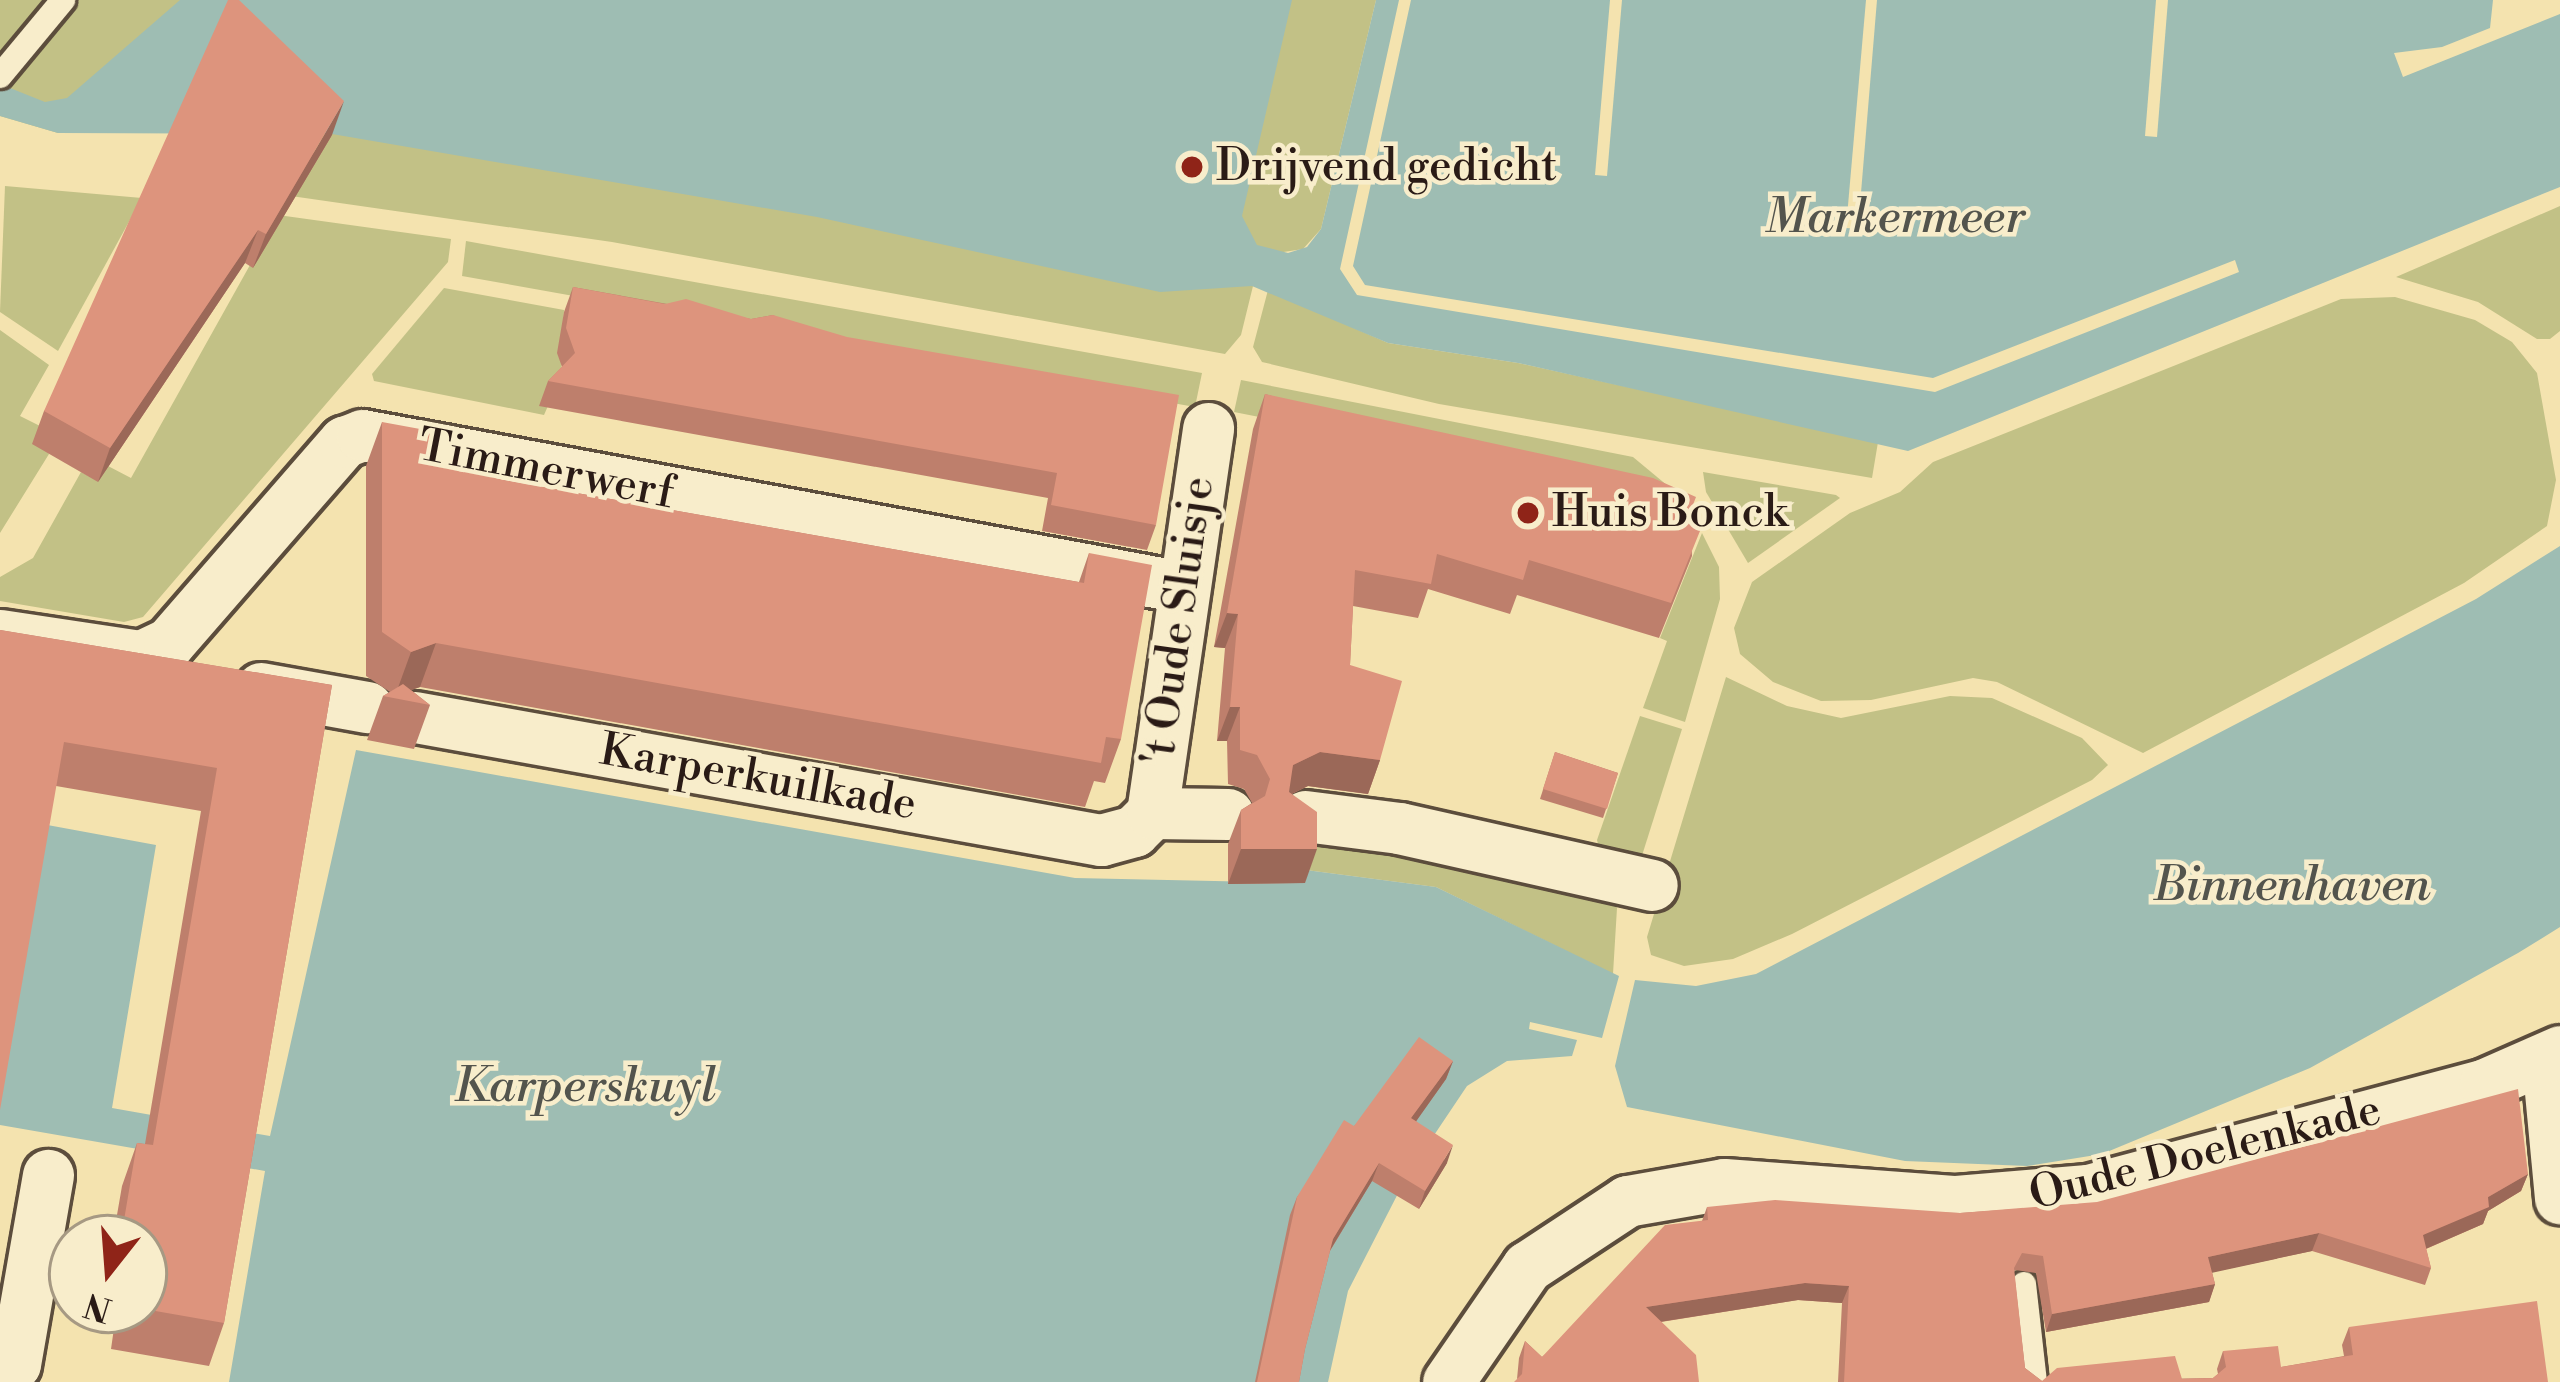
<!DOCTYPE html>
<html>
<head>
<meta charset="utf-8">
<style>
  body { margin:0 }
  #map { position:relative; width:2560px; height:1382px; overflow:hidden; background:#f4e3af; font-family:"Libre Bodoni",serif }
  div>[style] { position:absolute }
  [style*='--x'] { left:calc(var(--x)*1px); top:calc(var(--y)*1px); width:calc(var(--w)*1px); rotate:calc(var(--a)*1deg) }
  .green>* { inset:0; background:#c2c186 }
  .water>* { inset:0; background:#9ebdb3 }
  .pier>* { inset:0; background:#f4e3af }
  .roads { filter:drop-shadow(3px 0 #5c4d3c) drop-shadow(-3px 0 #5c4d3c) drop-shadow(0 3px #5c4d3c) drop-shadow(0 -3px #5c4d3c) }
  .lane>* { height:24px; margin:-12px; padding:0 12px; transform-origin:12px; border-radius:12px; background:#f8edcb }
  .street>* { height:51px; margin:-25.5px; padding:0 25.5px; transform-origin:25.5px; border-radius:25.5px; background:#f8edcb }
  .wall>* { inset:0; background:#be7f6c }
  .shaded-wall>* { inset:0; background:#9b6858 }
  .building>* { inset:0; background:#dd947d }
  .dots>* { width:33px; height:33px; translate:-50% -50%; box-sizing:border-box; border:6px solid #f8edcb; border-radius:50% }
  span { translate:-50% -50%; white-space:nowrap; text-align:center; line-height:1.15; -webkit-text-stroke:9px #f8edcb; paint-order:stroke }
  .poi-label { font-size:45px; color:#2a1b16 }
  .left { translate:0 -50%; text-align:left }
  .street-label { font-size:45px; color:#2a1b16 }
  .water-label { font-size:48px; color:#53544d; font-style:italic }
  .north { position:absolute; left:48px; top:1214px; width:120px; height:120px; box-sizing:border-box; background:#f8edcb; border:3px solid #a69983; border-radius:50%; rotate:197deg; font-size:33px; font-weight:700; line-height:48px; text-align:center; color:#2a1b16 }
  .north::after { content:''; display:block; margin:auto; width:42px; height:54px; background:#8f2418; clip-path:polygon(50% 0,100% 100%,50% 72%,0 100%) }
</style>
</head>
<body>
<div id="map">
  <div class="green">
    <div style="clip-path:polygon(0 0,1376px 0,1321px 229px,1303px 249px,1277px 253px,1268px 290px,1388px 343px,1518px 363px,1878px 442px,1872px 478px,1439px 404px,1262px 362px,1253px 347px,1268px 290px,1253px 286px,1241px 335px,1225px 354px,612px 242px,291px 196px,164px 129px,58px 133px,0 116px)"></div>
    <div style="clip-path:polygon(5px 186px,142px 198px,58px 351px,0 312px)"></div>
    <div style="clip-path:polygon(2560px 206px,2560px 331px,2550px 339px,2537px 339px,2478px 302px,2396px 277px)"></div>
    <div style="clip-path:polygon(278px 215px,451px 239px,448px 262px,143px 617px,124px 622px,0 601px,0 577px,33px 558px,81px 472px,98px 481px,108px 466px,131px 478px)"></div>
    <div style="clip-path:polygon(466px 241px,1202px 373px,1195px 407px,462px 276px)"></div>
    <div style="clip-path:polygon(444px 288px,564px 310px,561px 376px,544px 415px,374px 381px,372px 374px)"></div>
    <div style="clip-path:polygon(2395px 297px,2475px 320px,2512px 342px,2537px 373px,2556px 480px,2547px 526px,2464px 583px,2143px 753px,1997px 682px,1973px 678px,1871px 700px,1821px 701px,1773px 682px,1740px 654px,1734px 628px,1752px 582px,1850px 513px,1900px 492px,1933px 462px,2341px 299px)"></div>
    <div style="clip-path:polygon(0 330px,49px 365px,20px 416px,40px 426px,49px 454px,0 533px)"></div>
    <div style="clip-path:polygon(1241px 380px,1633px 457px,1686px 501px,1234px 412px)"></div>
    <div style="clip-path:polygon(1703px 472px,1836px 495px,1840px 498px,1748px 563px,1706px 492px)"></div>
    <div style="clip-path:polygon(1702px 533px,1719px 567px,1720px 599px,1685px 722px,1643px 708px,1667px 641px,1660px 638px)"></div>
    <div style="clip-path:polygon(1726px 677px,1787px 706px,1841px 718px,1950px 696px,1992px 698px,2082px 738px,2108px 765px,2092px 780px,1792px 934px,1733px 959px,1684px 966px,1651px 955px,1647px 937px)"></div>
    <div style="clip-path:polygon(1640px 716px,1682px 729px,1639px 865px,1600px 852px,1597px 840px)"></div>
    <div style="clip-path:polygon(1305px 835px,1609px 895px,1617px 908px,1613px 974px,1436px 887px,1306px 870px)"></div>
  </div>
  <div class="water">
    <div style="clip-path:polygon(180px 0,1292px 0,1242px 216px,1257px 245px,1288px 253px,1307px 247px,1321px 229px,1376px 0,2560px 0,2560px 187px,1908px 451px,1518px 363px,1388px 343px,1252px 286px,1160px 292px,817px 217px,332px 134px,58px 133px,0 116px,0 84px,45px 102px,67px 98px)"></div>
    <div style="clip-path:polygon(2560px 546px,2560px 927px,2518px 953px,2310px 1068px,2102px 1154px,2027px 1166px,1905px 1161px,1627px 1107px,1615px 1066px,1635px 980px,1696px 986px,1756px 974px,2476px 599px)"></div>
    <div style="clip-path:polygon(356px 750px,1075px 878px,1305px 883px,1306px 870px,1436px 887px,1619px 976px,1602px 1038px,1530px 1022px,1529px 1029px,1577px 1040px,1572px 1056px,1507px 1061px,1467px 1086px,1408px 1174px,1348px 1291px,1328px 1382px,229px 1382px,265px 1171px,0 1125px,0 1071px,42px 824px,156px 845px,112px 1108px,270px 1136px)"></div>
  </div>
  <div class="pier">
    <div style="clip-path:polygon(1399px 0,1411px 0,1353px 266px,1365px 285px,1933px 378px,2235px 260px,2239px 272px,1935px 392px,1357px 295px,1340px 269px)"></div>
    <div style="clip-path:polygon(1610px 0,1622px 0,1607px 176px,1595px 175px)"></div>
    <div style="clip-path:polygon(1866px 0,1877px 0,1858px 229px,1846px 228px)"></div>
    <div style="clip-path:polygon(2156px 0,2168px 0,2157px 137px,2145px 136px)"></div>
    <div style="clip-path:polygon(2493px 0,2560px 0,2560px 14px,2403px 77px,2394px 53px,2442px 47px,2490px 28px)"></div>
  </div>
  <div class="roads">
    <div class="lane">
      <div style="--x:0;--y:76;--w:99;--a:-50.3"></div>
      <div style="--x:2024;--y:1284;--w:99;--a:83.6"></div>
    </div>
    <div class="street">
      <div style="--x:0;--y:635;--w:143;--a:8.5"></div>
      <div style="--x:141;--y:656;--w:31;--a:-25"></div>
      <div style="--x:169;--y:643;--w:267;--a:-49"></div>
      <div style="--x:344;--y:442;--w:19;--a:-21"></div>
      <div style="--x:362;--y:435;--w:834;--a:10.5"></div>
      <div style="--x:261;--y:688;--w:108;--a:10.2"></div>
      <div style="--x:415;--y:717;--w:697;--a:10.17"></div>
      <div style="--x:1101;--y:840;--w:34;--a:-15"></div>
      <div style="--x:1134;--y:831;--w:25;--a:-45"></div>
      <div style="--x:1152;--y:813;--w:389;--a:-81.7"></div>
      <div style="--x:1152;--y:813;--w:76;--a:0.8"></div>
      <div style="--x:1305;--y:816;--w:95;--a:7.3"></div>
      <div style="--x:1399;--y:828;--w:259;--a:12.7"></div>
      <div style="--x:2547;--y:1060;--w:139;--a:84.6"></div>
      <div style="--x:0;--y:1361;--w:15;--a:11"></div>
      <div style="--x:15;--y:1364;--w:192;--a:-80.1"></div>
      <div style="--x:1448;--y:1382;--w:140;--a:-55.5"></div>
      <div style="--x:1527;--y:1267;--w:120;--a:-33.4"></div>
      <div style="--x:1627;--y:1201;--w:98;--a:-9.9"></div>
      <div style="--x:1724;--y:1184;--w:233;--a:4.2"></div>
      <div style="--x:1956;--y:1201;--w:132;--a:-4.8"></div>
      <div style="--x:2088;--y:1190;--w:411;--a:-14.9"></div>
      <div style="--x:2485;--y:1084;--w:82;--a:-23.7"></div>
    </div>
  </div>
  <div class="wall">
    <div style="clip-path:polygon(332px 135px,253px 268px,245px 263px,98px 482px,32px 444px,44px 411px)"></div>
    <div style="clip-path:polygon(573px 287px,751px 319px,773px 315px,1156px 525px,1147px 550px,1042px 531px,1048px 498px,539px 406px,548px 381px,562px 367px,557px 353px,564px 312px)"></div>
    <div style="clip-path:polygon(1265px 394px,1690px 515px,1692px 556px,1659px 638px,1517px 595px,1510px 614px,1428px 589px,1418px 618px,1353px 606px,1350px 665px,1380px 760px,1368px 794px,1308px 786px,1292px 794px,1305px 883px,1228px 884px,1228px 844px,1241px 810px,1252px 803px,1244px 789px,1228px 784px,1227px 741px,1217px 741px,1225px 648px,1214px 647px,1253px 429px)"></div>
    <div style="clip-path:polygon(382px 422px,431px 458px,503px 480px,1079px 582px,1089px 553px,1121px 739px,1105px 783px,1094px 781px,1085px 807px,420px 687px,411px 690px,430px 705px,414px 749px,367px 740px,383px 696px,390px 692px,366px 676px,366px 466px)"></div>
    <div style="clip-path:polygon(0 630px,332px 685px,224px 1323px,209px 1366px,111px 1349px,116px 1314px,101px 1310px,144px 1310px,144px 1238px,113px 1238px,122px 1186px,137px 1143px,145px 1144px,201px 811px,56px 786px)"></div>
    <div style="clip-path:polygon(1555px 752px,1618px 773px,1603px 818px,1540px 799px)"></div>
    <div style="clip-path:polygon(1453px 1061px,1446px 1079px,1416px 1121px,1447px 1163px,1419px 1209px,1372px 1181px,1330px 1251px,1305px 1349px,1299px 1382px,1255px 1382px,1290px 1215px,1297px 1197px,1354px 1126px)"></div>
    <div style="clip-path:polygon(2528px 1174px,2521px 1191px,2488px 1211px,2483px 1224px,2426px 1249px,2431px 1268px,2425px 1285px,2312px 1251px,2212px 1272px,2215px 1284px,2209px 1302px,2046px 1332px,2036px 1273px,2015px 1270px,2014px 1272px,2025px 1368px,2042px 1381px,2213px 1378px,2218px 1374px,2217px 1369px,2223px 1351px,2281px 1367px,2344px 1356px,2342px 1345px,2349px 1327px,2548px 1382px,1838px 1382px,1842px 1303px,1798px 1300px,1661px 1322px,1517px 1379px,1519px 1358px,1525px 1341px,1542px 1357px,1702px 1221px,1707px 1207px,1960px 1213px)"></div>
  </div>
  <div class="shaded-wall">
    <div style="clip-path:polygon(344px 101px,332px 135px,253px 268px,266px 234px)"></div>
    <div style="clip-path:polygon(258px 230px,245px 263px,98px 482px,110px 448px)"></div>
    <div style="clip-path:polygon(1227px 613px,1238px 614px,1225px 648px,1214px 647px)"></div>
    <div style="clip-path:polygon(436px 643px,420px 687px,395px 696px,411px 652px)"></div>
    <div style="clip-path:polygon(1230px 707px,1240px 707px,1227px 741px,1217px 741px)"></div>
    <div style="clip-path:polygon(1320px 752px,1380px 760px,1368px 794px,1308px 786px,1281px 799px,1293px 765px)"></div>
    <div style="clip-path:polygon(1241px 849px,1317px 849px,1305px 883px,1228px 884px)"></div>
    <div style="clip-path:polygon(1453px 1061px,1446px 1079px,1405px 1137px,1411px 1118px)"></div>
    <div style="clip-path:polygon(1453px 1145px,1447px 1163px,1419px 1209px,1425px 1191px)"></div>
    <div style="clip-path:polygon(1379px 1163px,1372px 1181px,1326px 1257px,1333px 1239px)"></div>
    <div style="clip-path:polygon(2528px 1174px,2521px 1191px,2488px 1211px,2483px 1224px,2416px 1253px,2423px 1235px)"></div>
    <div style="clip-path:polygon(2319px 1233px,2312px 1251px,2202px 1275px,2208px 1257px)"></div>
    <div style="clip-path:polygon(1805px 1283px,1849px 1286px,1842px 1303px,1798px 1300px,1640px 1325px,1646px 1307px)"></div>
    <div style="clip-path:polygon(2215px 1284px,2209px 1302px,2046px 1332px,2052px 1314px)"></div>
  </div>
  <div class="building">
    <div style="clip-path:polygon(228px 0,239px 0,344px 101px,266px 234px,258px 230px,110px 448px,44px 411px)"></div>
    <div style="clip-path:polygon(573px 287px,665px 304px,686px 299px,751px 319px,773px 315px,847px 337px,1179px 395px,1156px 525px,1051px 505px,1057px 473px,548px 381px,575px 353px,566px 328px)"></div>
    <div style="clip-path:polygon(1265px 394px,1653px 478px,1696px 497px,1689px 515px,1704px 521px,1671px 603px,1529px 560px,1523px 580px,1437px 554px,1431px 584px,1355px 570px,1350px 665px,1402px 681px,1380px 760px,1320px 752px,1293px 765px,1289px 792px,1317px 812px,1317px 849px,1241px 849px,1241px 810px,1265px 796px,1270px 779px,1257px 755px,1240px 750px,1240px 707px,1230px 707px,1238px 614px,1227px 613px)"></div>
    <div style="clip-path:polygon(382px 422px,431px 431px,431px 458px,503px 480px,1084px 583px,1089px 553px,1152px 565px,1121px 739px,1106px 737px,1101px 763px,436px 643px,411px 652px,382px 632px)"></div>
    <div style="clip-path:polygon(0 630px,332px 685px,224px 1323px,144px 1309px,144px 1238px,121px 1238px,137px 1143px,153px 1145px,217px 768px,64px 742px,0 1110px)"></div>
    <div style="clip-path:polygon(403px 684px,430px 705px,383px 696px)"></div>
    <div style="clip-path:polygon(1555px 752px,1618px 773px,1607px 809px,1543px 789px)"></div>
    <div style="clip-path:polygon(1419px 1037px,1453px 1061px,1411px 1118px,1453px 1145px,1425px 1191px,1379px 1163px,1333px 1239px,1305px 1349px,1299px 1382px,1257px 1382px,1297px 1197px,1344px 1120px,1354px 1126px)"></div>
    <div style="clip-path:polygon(2518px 1089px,2528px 1174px,2488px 1197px,2489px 1207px,2423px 1235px,2431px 1268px,2319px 1233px,2208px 1257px,2215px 1284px,2052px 1314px,2043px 1256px,2022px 1253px,2014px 1268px,2025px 1368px,2042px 1381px,2057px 1368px,2175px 1356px,2182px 1379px,2213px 1378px,2226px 1367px,2223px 1351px,2278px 1346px,2281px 1367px,2353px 1355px,2349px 1327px,2537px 1301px,2548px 1382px,1844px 1382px,1849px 1286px,1805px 1283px,1646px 1307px,1696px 1355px,1699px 1382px,1514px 1382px,1522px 1374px,1525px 1341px,1542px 1357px,1665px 1225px,1708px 1220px,1707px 1207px,1775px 1200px,1960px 1213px,2097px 1202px)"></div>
  </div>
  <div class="dots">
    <div style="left:1192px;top:167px;background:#8f2418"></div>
    <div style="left:1528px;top:513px;background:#8f2418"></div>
  </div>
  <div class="poi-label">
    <span class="left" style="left:1216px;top:167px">Drijvend gedicht</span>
    <span class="left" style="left:1552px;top:513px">Huis Bonck</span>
  </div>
  <div class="street-label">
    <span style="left:546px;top:470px;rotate:11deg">Timmerwerf</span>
    <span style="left:1179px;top:621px;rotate:-82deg">'t Oude Sluisje</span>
    <span style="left:758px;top:778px;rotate:10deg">Karperkuilkade</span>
    <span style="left:2205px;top:1153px;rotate:-14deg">Oude Doelenkade</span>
  </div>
  <div class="water-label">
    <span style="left:1895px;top:219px">Markermeer</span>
    <span style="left:2292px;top:887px">Binnenhaven</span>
    <span style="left:585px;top:1088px">Karperskuyl</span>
  </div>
  <div class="north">N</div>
</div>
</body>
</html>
